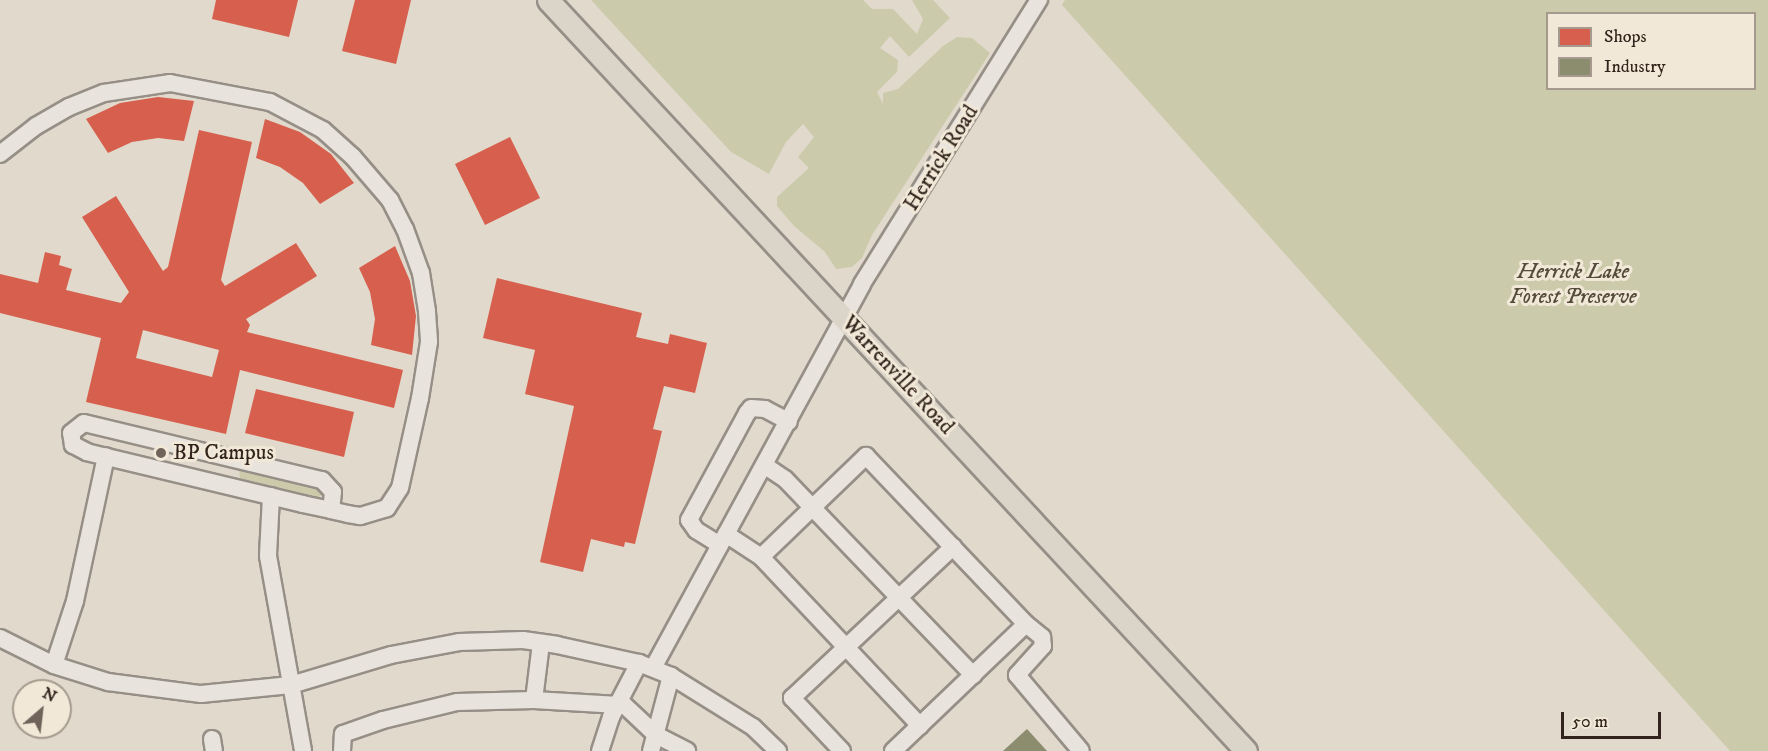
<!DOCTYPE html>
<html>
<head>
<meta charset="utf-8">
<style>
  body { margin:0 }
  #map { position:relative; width:1768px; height:751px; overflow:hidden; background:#e1d9cc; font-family:"IM FELL DW Pica",serif }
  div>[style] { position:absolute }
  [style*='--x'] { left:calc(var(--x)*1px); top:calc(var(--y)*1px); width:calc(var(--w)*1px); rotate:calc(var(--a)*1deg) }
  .green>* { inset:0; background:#cbcbac }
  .shops>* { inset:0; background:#d6604d }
  .industry>* { inset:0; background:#8c8c6e }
  .roads { filter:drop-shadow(2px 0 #968f87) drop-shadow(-2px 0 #968f87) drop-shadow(0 2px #968f87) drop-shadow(0 -2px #968f87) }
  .minor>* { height:16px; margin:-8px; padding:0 8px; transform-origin:8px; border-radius:8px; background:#e8e4dd }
  .major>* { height:21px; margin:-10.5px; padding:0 10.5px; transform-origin:10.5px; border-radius:10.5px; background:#dbd4c9 }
  .dots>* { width:16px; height:16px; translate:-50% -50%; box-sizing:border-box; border:3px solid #f1e8d8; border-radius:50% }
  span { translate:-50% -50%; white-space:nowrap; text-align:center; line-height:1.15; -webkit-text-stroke:6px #f1e8d8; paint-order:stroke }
  .street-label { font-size:22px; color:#32241c }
  .park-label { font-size:22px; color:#544b3a; font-style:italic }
  .poi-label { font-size:22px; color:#32241c }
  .left { translate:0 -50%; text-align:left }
  .legend { position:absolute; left:1546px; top:12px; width:210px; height:78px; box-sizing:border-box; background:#f1e8d8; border:2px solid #a59a8d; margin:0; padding:8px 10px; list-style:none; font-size:18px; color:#32241c }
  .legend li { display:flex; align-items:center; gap:12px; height:30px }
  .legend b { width:30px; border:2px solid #a59a8d }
  .north { position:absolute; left:12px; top:679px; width:60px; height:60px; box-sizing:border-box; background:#f1e8d8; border:2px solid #a59a8d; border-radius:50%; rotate:28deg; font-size:16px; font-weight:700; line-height:24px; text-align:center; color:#32241c }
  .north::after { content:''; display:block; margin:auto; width:21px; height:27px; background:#6f635a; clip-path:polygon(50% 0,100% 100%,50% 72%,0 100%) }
  .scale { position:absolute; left:1561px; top:712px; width:100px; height:27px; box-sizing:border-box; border:3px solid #32241c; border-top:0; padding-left:8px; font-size:18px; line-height:21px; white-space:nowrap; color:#32241c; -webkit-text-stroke:4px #f1e8d8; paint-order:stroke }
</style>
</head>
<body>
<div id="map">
  <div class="green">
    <div style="clip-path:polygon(591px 0,863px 0,872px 9px,893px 9px,917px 34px,923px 19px,912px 0,933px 0,950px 18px,909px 57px,890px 36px,880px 48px,898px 60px,897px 72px,877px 92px,883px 104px,883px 93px,898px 89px,943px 46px,957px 37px,972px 38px,990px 53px,872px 235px,862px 258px,852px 267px,836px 269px,825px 252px,794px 226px,777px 206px,777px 197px,809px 168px,798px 157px,814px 137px,803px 124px,786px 142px,769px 174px,731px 152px)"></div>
    <div style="clip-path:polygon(evenodd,1065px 0,1768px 0,1768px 751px,1730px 751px,1062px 5px,1065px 0,1548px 14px,1754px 14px,1754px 88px,1548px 88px,1548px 14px)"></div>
    <div style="clip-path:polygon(239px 468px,320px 486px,324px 493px,318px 498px,240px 479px)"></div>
  </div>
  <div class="shops">
    <div style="clip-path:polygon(216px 0,298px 0,289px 37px,212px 19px)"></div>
    <div style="clip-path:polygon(355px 0,411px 0,396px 64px,342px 51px)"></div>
    <div style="clip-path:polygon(158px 97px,194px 101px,184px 141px,158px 138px,132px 142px,108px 153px,86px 119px,120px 103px)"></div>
    <div style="clip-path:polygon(265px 119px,300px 132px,331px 154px,354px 183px,320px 204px,303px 183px,280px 167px,256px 158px)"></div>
    <div style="clip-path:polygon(evenodd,199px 130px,252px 142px,221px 280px,225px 286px,296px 243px,317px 276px,246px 319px,250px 325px,247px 332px,403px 370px,394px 408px,240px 370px,226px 434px,86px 402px,101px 338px,0 313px,0 274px,38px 283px,45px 252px,61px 256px,59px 265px,72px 269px,66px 290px,121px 303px,129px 292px,82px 217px,116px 196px,163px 271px,168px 267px,199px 130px,143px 330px,219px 350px,212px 377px,136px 358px,143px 330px)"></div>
    <div style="clip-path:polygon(510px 137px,540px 198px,485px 225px,455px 164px)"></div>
    <div style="clip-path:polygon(395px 246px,410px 281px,416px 316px,412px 355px,371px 345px,375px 319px,370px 292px,359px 268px)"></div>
    <div style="clip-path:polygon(497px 278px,642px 313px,636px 337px,668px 344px,670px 334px,707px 343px,695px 393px,664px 386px,653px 429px,662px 431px,635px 544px,625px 542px,624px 547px,591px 539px,583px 572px,540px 562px,574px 406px,525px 394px,535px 350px,483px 338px)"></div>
    <div style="clip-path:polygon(256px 389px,354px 412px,344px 457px,245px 433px)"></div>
  </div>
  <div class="industry">
    <div style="clip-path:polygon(1027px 729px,1047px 751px,1003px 751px)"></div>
  </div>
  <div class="roads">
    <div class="minor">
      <div style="--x:0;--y:154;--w:46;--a:-37.9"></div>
      <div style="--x:36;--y:126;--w:38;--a:-30"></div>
      <div style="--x:69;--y:107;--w:38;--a:-22"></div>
      <div style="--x:104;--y:93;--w:67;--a:-8.6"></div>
      <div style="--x:170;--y:83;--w:102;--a:10.8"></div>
      <div style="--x:270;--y:102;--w:60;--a:27.8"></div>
      <div style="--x:323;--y:130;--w:40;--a:42"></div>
      <div style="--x:353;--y:157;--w:57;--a:49.3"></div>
      <div style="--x:390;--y:200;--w:33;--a:63"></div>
      <div style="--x:405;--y:229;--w:47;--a:70"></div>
      <div style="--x:421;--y:273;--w:39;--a:81"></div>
      <div style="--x:427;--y:312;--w:30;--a:86"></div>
      <div style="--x:429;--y:342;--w:57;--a:99.1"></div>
      <div style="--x:420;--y:398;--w:92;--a:102.5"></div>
      <div style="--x:400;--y:488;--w:24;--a:123"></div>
      <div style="--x:387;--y:508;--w:28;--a:163"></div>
      <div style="--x:360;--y:516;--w:12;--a:-171"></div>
      <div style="--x:348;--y:514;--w:17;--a:-167"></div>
      <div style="--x:331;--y:510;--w:29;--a:-168"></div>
      <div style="--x:303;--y:504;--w:222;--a:-166.5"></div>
      <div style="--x:87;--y:452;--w:16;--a:-153"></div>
      <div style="--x:73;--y:445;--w:12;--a:-99"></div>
      <div style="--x:71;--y:433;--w:16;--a:-38"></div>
      <div style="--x:84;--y:423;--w:245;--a:13.5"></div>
      <div style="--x:322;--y:480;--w:16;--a:47"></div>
      <div style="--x:333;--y:492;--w:18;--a:96"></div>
      <div style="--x:764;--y:465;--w:25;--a:34"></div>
      <div style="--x:785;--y:479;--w:272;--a:46.2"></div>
      <div style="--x:271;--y:496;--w:60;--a:92.9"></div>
      <div style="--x:268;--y:556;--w:198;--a:79.8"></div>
      <div style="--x:726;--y:534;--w:42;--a:33.3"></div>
      <div style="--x:761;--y:557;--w:232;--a:46.7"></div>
      <div style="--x:720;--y:545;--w:28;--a:-148"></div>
      <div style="--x:696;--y:530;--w:12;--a:-125"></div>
      <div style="--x:689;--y:520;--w:122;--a:-61.5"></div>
      <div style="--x:747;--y:413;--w:6;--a:-51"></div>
      <div style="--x:751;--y:408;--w:14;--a:4"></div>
      <div style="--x:765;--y:409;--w:27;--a:28"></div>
      <div style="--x:761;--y:557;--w:146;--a:-43.9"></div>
      <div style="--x:866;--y:456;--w:232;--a:46.4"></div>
      <div style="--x:1026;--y:624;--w:184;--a:136.3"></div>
      <div style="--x:1026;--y:624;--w:21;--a:39"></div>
      <div style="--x:1042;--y:637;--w:9;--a:84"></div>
      <div style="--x:1043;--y:646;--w:39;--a:132"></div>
      <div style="--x:1017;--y:675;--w:99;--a:49.9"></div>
      <div style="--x:0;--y:638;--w:60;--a:26.6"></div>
      <div style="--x:54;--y:665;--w:57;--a:17.5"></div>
      <div style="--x:108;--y:682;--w:94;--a:7.4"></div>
      <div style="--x:201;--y:694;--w:90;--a:-5.7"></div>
      <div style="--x:291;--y:685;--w:104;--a:-16.7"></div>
      <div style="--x:391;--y:655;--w:69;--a:-10.8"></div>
      <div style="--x:459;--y:642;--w:64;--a:-1.8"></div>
      <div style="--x:523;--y:640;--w:34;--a:8"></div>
      <div style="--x:557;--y:645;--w:84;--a:12.4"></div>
      <div style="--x:639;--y:663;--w:35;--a:22"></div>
      <div style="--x:671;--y:676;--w:97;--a:31.9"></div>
      <div style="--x:753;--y:727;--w:35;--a:44"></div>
      <div style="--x:54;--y:665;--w:67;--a:-71.8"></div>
      <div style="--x:75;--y:601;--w:148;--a:-77.9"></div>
      <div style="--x:653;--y:668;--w:437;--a:-61.4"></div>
      <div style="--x:862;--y:284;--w:335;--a:-58.1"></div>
      <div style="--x:534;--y:700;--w:57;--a:-83"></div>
      <div style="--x:621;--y:702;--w:48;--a:43.3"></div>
      <div style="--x:656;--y:735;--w:35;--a:27"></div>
      <div style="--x:212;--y:739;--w:12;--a:81"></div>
      <div style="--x:342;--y:751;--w:17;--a:-87"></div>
      <div style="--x:343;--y:734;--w:42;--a:-19.3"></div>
      <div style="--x:383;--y:720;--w:76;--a:-13.7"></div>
      <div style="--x:457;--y:702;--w:77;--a:-1.5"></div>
      <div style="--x:534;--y:700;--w:85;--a:3.4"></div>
      <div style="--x:600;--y:751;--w:36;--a:-72"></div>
      <div style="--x:611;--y:717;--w:61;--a:-62.6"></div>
      <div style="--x:651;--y:751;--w:78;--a:-75.1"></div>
      <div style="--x:842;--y:751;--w:73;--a:-133.3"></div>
      <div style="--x:792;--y:698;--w:221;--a:-43.2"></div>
    </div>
    <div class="major">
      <div style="--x:548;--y:0;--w:1025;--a:47.09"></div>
    </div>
  </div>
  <div class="dots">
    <div style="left:161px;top:453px;background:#6f635a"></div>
  </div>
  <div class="street-label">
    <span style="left:941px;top:158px;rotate:-58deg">Herrick Road</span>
    <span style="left:898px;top:375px;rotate:47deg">Warrenville Road</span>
  </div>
  <div class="park-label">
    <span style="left:1573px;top:284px">Herrick Lake<br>Forest Preserve</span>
  </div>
  <div class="poi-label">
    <span class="left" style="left:173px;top:453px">BP Campus</span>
  </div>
  <ul class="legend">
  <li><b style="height:16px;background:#d6604d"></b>Shops</li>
  <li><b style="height:16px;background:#8c8c6e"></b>Industry</li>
  </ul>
  <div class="north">N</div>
  <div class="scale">50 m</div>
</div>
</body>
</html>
